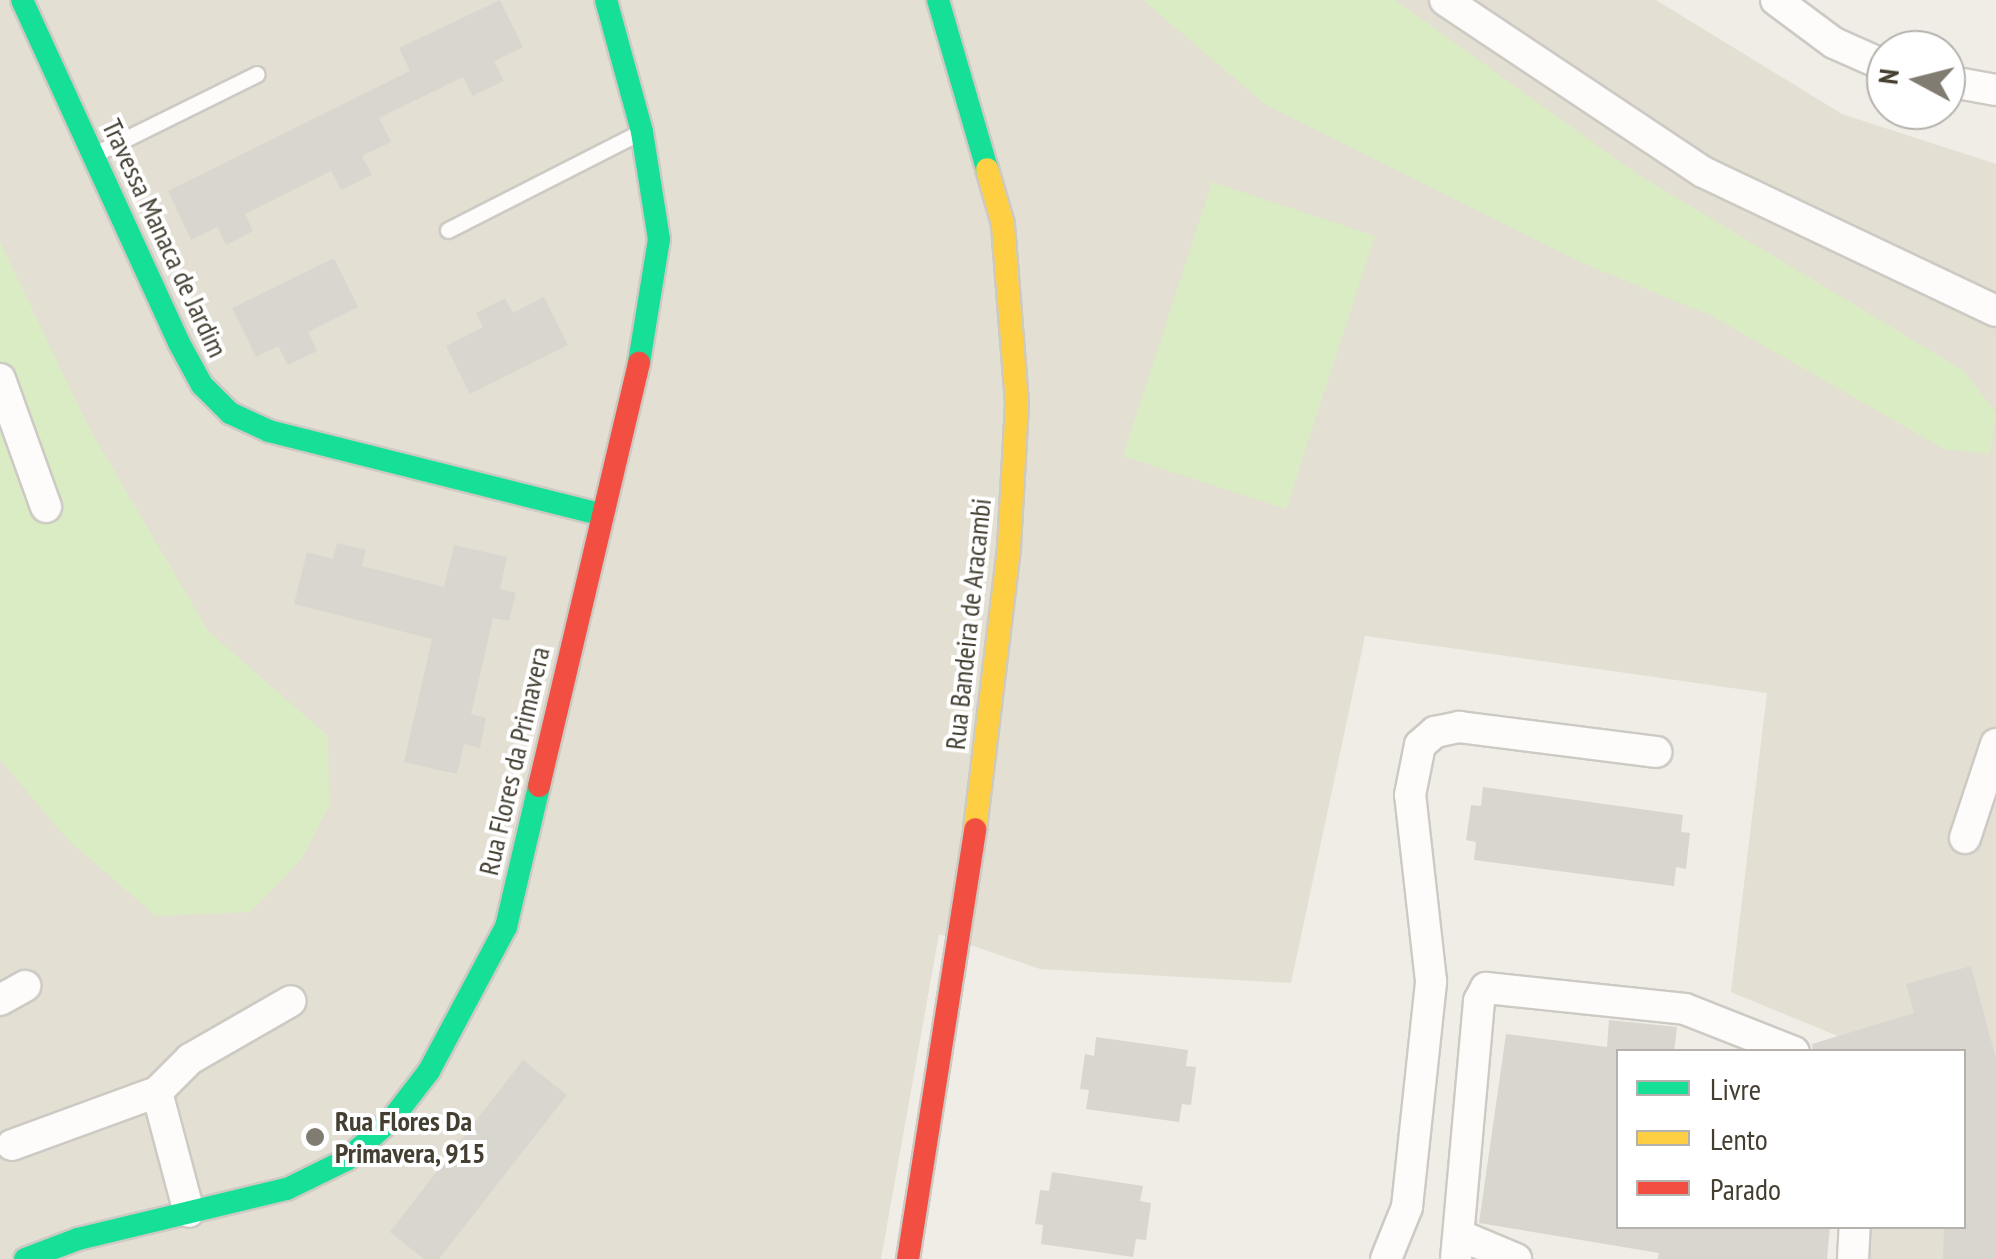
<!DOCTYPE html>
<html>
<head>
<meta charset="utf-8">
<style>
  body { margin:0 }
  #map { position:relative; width:1996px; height:1259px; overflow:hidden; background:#efede6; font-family:"PT Sans Narrow",sans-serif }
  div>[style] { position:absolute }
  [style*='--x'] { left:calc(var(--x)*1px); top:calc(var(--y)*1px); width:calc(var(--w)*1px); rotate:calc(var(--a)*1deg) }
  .residential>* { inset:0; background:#e4dfd3 }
  .green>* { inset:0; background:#daecc3 }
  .building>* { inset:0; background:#d8d6cf }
  .roads { filter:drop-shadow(2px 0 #cdcac4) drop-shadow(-2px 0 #cdcac4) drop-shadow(0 2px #cdcac4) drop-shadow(0 -2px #cdcac4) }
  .lane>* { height:15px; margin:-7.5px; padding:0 7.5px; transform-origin:7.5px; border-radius:7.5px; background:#fdfcfb }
  .street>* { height:30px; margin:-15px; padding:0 15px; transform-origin:15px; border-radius:15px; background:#fdfcfb }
  .fast>* { height:22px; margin:-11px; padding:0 11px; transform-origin:11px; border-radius:11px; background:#16e098 }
  .slow>* { height:22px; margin:-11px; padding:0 11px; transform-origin:11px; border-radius:11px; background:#ffcf43 }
  .jam>* { height:22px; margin:-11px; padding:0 11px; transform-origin:11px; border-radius:11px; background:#f24e42 }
  .dots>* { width:28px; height:28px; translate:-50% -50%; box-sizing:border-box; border:5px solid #fff; border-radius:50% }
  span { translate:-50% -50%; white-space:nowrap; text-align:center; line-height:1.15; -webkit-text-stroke:8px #fff; paint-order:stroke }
  .street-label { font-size:28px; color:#453f32 }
  .poi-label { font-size:28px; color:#453f32; font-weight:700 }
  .left { translate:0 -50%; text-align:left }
  .legend { position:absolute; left:1616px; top:1049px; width:350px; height:180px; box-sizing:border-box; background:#fff; border:2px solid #b5b2ad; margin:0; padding:12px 18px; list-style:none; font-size:30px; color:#453f32 }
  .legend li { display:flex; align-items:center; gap:20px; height:50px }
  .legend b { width:50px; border:2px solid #b5b2ad }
  .north { position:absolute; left:1866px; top:30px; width:100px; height:100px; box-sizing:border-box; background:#fff; border:2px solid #b5b2ad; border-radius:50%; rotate:277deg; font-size:28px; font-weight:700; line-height:40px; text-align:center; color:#453f32 }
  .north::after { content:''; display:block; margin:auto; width:35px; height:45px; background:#807c71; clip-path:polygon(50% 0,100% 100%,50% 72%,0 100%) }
</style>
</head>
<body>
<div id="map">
  <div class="residential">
    <div style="clip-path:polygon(0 0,1656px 0,1842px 114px,1996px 164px,1996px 1259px,1868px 1259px,1870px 1227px,1964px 1226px,1964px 1052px,1874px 1051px,1731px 992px,1767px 693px,1365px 636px,1291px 983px,1040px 969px,939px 934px,881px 1259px,0 1259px)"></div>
  </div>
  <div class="green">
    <div style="clip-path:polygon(1143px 0,1395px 0,1634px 172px,1964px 371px,1996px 413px,1990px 454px,1944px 449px,1712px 316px,1580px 262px,1266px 105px)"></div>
    <div style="clip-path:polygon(1212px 182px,1375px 236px,1286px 509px,1123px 456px)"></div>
    <div style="clip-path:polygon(0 242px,89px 428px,208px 631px,328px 736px,329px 806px,301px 860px,250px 912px,156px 916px,66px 838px,0 759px)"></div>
  </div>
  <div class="building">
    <div style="clip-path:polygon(500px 0,523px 47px,494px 61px,504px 81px,472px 96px,463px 77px,379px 118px,391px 142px,362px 156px,372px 175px,341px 190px,331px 171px,245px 214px,253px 231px,226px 245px,218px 227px,191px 240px,168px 191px,410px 71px,399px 48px)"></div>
    <div style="clip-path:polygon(334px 258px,358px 307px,308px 332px,317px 351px,288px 365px,278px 346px,256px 357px,232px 308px)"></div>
    <div style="clip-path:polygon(544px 297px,568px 345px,470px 394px,446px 346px,483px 327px,476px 313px,505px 298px,513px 313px)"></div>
    <div style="clip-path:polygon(337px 543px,366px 550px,362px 566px,444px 587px,454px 545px,507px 557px,500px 589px,516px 593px,509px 621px,493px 618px,471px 714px,486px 718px,480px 748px,464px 744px,457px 774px,404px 762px,432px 639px,294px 604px,307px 552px,333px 559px)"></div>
    <div style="clip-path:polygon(1483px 787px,1683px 815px,1681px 832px,1690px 833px,1686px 869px,1676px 867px,1674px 886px,1474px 860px,1476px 842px,1466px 840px,1471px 805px,1481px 806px)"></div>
    <div style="clip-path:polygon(1971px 966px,1996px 1059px,1996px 1259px,1943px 1259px,1944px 1226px,1964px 1226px,1964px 1052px,1813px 1052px,1812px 1044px,1914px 1013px,1906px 984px)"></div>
    <div style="clip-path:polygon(1609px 1020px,1677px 1027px,1674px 1052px,1618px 1052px,1618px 1226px,1830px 1226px,1827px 1259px,1658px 1259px,1659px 1253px,1479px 1223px,1506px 1034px,1607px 1047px)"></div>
    <div style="clip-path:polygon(1096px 1037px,1188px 1050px,1186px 1066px,1196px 1067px,1191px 1105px,1182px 1104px,1179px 1122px,1086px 1109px,1089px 1090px,1080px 1089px,1085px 1054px,1094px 1056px)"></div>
    <div style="clip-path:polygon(523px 1060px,567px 1095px,439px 1259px,424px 1259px,390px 1232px)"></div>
    <div style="clip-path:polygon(1052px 1172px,1143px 1186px,1140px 1201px,1151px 1203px,1146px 1240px,1136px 1239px,1133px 1257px,1041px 1244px,1043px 1225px,1035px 1224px,1040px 1190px,1049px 1191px)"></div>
  </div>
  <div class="roads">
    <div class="lane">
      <div style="--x:97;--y:153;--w:178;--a:-26.3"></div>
      <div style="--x:448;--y:230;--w:213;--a:-27"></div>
    </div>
    <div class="street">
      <div style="--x:1445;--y:0;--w:310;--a:33.7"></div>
      <div style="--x:1703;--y:172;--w:324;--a:25.4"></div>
      <div style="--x:1776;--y:0;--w:72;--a:36.6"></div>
      <div style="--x:1834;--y:43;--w:57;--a:23.9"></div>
      <div style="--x:1946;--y:81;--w:51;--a:10.2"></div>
      <div style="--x:0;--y:379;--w:136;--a:70.2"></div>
      <div style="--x:1965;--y:838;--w:99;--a:-71.7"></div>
      <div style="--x:0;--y:1000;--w:29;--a:-29"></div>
      <div style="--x:157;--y:1092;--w:47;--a:-45"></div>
      <div style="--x:190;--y:1059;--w:116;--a:-29.9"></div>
      <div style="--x:12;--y:1145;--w:154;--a:-20.1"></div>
      <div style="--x:157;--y:1092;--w:124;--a:75.1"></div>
      <div style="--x:1459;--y:1235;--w:62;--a:22.8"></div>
      <div style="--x:1386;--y:1259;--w:56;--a:-68"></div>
      <div style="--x:1407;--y:1207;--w:227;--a:-83.9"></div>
      <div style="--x:1431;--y:981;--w:187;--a:-96.4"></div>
      <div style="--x:1410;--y:795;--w:51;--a:-78.7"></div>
      <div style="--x:1420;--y:745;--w:20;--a:-41"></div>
      <div style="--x:1435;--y:732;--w:25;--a:-12"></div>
      <div style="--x:1459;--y:727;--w:199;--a:7.2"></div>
      <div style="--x:1456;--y:1259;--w:259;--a:-84.9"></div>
      <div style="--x:1479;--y:1001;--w:15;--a:-62"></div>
      <div style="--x:1486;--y:988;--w:200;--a:6"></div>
      <div style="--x:1685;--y:1009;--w:117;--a:21.5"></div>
      <div style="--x:1853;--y:1259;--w:33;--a:-87"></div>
    </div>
    <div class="fast">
      <div style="--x:22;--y:0;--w:377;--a:65.4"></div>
      <div style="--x:179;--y:343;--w:48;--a:61.3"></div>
      <div style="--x:202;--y:385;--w:40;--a:45"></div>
      <div style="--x:230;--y:413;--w:43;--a:24.8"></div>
      <div style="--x:269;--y:431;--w:344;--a:14.1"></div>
      <div style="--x:606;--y:0;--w:137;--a:74.7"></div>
      <div style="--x:642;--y:132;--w:108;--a:81"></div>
      <div style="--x:659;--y:239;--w:126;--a:99.2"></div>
      <div style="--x:938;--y:0;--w:176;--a:73.8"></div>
      <div style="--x:25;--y:1259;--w:57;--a:-20.7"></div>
      <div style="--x:78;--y:1239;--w:215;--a:-13.5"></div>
      <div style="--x:287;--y:1189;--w:66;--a:-26.2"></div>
      <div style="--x:346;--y:1160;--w:62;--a:-41.7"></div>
      <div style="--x:392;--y:1119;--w:61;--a:-52.4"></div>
      <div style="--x:429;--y:1071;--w:163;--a:-61.9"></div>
      <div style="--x:506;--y:927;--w:145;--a:-76.8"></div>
    </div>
    <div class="slow">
      <div style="--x:975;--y:829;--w:284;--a:-83.1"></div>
      <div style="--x:1009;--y:547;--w:144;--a:-86.8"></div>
      <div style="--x:1017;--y:403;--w:180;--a:-94.5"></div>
      <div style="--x:1003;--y:224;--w:57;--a:-106.2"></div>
    </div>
    <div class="jam">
      <div style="--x:539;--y:786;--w:435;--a:-76.7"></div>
      <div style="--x:908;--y:1259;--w:435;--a:-81.1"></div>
    </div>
  </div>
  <div class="dots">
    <div style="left:315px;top:1137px;background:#807c71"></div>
  </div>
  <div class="street-label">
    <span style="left:165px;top:238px;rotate:65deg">Travessa Manaca de Jardim</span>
    <span style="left:968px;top:624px;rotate:-84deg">Rua Bandeira de Aracambi</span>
    <span style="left:514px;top:761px;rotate:-77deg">Rua Flores da Primavera</span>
  </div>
  <div class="poi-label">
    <span class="left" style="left:335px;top:1137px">Rua Flores Da<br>Primavera, 915</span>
  </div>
  <ul class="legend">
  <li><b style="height:12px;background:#16e098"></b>Livre</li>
  <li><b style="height:12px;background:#ffcf43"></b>Lento</li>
  <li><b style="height:12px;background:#f24e42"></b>Parado</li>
  </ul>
  <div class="north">N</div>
</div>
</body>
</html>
